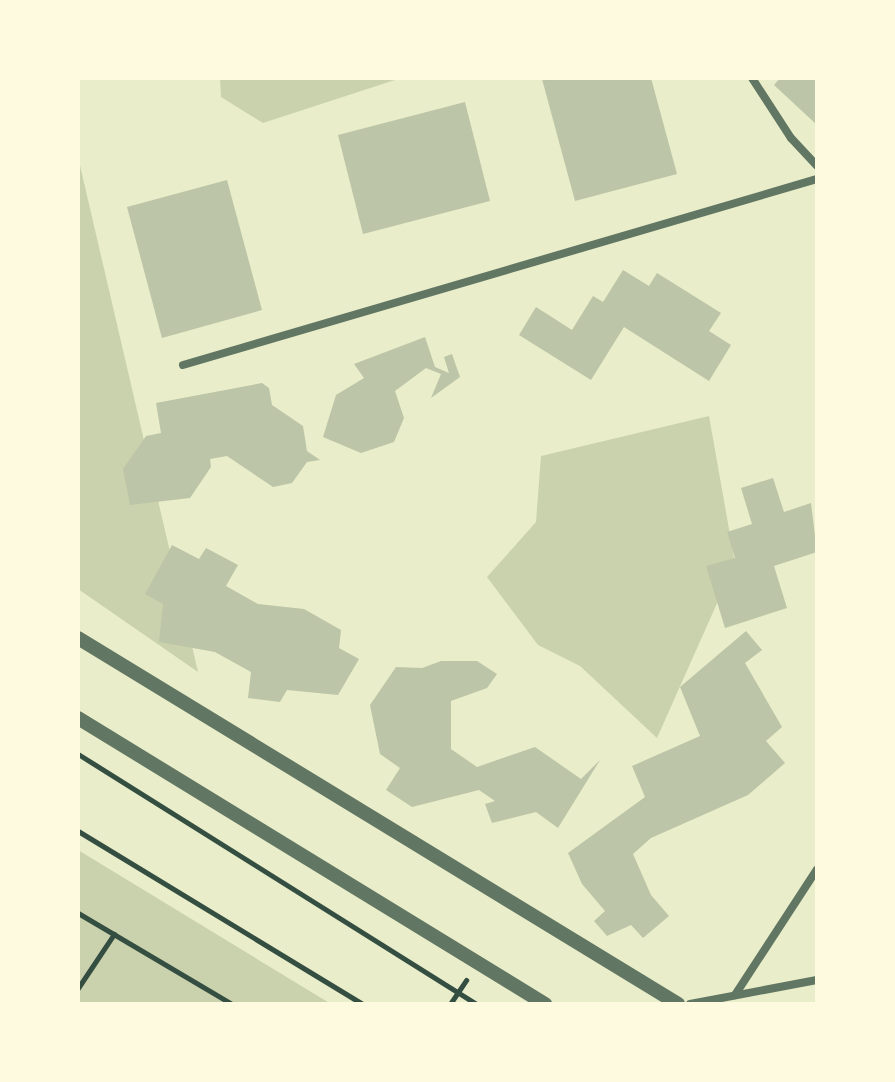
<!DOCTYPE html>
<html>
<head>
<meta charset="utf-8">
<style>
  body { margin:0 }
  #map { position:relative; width:895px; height:1082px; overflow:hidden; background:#e9edc9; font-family:"Open Sans",sans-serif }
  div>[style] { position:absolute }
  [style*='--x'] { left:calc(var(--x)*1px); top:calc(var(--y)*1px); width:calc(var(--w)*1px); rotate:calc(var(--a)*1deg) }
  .green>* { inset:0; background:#cad2ad }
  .building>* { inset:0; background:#bcc5a7 }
  .path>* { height:5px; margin:-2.5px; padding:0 2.5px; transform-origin:2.5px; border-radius:2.5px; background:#344e41 }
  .minor>* { height:8px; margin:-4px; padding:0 4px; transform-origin:4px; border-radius:4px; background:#617663 }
  .tertiary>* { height:14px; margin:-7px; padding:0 7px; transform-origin:7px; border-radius:7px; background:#617663 }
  span { translate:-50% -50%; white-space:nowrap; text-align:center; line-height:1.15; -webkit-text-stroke:8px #fefae0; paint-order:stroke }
  .frame { position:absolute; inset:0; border:80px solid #fefae0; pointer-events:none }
</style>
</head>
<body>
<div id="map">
  <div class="green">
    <div style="clip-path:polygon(220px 78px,401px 78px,263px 123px,221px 97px)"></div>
    <div style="clip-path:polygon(78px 157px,198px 672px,78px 589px)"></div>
    <div style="clip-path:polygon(709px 416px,735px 563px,657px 738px,580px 666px,538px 645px,487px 577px,536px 522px,541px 456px)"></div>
    <div style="clip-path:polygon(78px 850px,331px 1004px,78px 1004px)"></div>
  </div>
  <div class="building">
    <div style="clip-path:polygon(546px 78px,651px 78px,677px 174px,575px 201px,542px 79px)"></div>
    <div style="clip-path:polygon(780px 78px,817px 78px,817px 125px,774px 85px)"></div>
    <div style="clip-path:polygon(465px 102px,490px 201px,363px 234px,338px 135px)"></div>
    <div style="clip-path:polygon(227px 180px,262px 310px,162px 338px,127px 207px)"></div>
    <div style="clip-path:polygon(623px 270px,649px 286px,657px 273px,721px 313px,709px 331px,731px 345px,709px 381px,624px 327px,591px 380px,519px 335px,536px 307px,572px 330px,593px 296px,603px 302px)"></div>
    <div style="clip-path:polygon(425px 337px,435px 367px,449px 373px,444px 357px,452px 354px,460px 377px,431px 398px,441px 374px,426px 368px,395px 391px,404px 418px,394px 442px,361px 453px,323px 437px,336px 395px,364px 378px,354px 364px)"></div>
    <div style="clip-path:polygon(262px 383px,269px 388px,272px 405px,303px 426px,307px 451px,320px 460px,307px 462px,292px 483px,273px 487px,227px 456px,210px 459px,211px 467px,190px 498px,130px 505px,123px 469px,146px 436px,161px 433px,156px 403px)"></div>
    <div style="clip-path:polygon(773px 478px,784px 512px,811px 503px,817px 552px,774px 566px,787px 608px,725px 628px,706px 566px,735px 558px,727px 532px,752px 524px,741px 488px)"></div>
    <div style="clip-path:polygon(172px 545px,199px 559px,206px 548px,238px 565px,226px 586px,258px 604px,304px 609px,341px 630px,339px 648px,359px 659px,338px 695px,287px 690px,280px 702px,248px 698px,251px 672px,215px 652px,159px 642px,163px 604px,145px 594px)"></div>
    <div style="clip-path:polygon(746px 631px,762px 650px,745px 663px,782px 727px,766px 741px,785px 763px,748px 795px,651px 838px,633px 854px,651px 895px,669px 916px,643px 938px,631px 925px,607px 936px,594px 921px,605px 911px,582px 884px,568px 853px,645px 797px,632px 766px,700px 736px,680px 687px)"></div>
    <div style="clip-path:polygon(441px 661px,477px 661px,497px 674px,487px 688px,451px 701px,451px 749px,477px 767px,535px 747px,581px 779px,600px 760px,558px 828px,536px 812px,492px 823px,485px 804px,495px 801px,479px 790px,412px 807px,386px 790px,400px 768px,380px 754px,370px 705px,396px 667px,422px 668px)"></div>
  </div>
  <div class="path">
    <div style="--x:78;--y:754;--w:470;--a:32.1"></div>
    <div style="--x:78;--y:831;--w:333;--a:31.3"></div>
    <div style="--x:78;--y:913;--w:179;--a:30.6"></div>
    <div style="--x:78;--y:988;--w:65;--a:-56.3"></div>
    <div style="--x:450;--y:1004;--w:29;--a:-56"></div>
  </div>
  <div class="minor">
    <div style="--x:752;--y:78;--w:72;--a:57"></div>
    <div style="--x:791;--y:138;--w:38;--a:47"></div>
    <div style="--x:183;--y:365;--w:661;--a:-16.35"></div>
    <div style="--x:735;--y:995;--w:150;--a:-56.9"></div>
    <div style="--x:690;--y:1004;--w:129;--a:-10.7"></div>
  </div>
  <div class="tertiary">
    <div style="--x:78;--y:638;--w:703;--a:31.38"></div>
    <div style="--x:78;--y:718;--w:548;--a:31.48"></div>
  </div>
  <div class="frame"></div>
</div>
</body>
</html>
